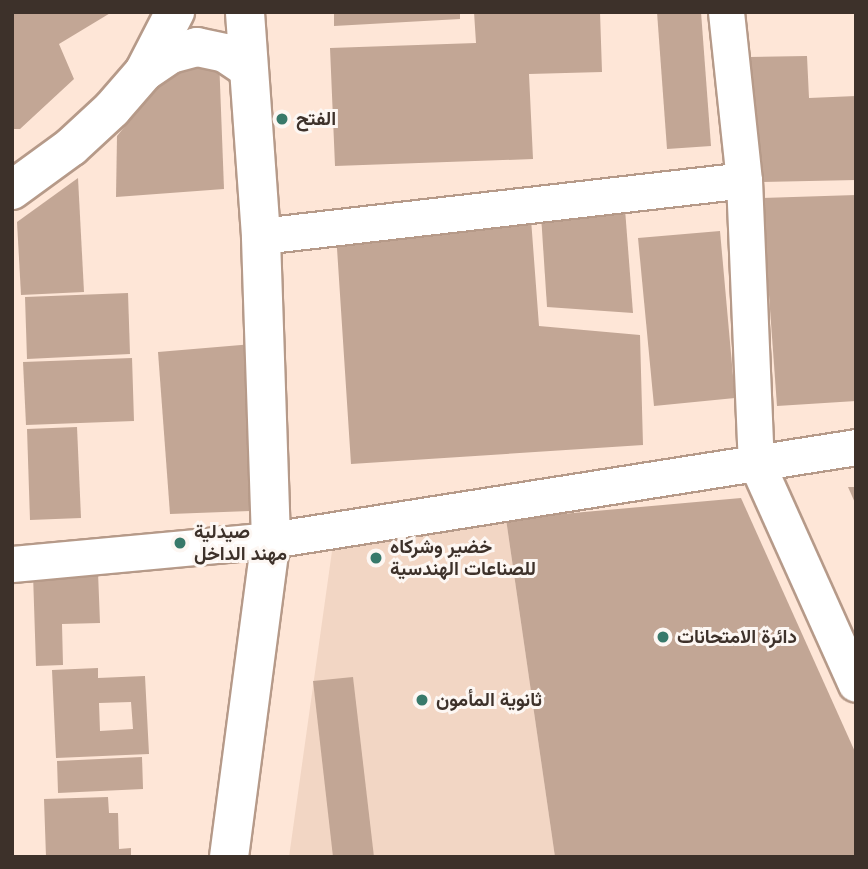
<!DOCTYPE html>
<html>
<head>
<meta charset="utf-8">
<style>
  body { margin:0 }
  #map { position:relative; width:868px; height:869px; overflow:hidden; background:#fee6d7; font-family:"Noto Sans",Vazirmatn,sans-serif }
  div>[style] { position:absolute }
  [style*='--x'] { left:calc(var(--x)*1px); top:calc(var(--y)*1px); width:calc(var(--w)*1px); rotate:calc(var(--a)*1deg) }
  .built>* { inset:0; background:#f2d6c4 }
  .building>* { inset:0; background:#c2a695 }
  .roads { filter:drop-shadow(2px 0 #b69a89) drop-shadow(-2px 0 #b69a89) drop-shadow(0 2px #b69a89) drop-shadow(0 -2px #b69a89) }
  .street>* { height:35px; margin:-17.5px; padding:0 17.5px; transform-origin:17.5px; border-radius:17.5px; background:#fff }
  .secondary>* { height:38px; margin:-19px; padding:0 19px; transform-origin:19px; border-radius:19px; background:#fff }
  .dots>* { width:19px; height:19px; translate:-50% -50%; box-sizing:border-box; border:4px solid #fdf7f3; border-radius:50% }
  span { translate:-50% -50%; white-space:nowrap; text-align:center; line-height:1.15; -webkit-text-stroke:6px #fdf7f3; paint-order:stroke }
  .poi-label { font-size:19px; color:#3d312a; font-weight:700 }
  .left { translate:0 -50%; text-align:left }
  .frame { position:absolute; inset:0; border:14px solid #3d312a; pointer-events:none }
</style>
</head>
<body>
<div id="map">
  <div class="built">
    <div style="clip-path:polygon(506px 519px,555px 857px,289px 857px,333px 544px)"></div>
  </div>
  <div class="building">
    <div style="clip-path:polygon(12px 12px,112px 12px,59px 44px,74px 79px,20px 129px,12px 129px)"></div>
    <div style="clip-path:polygon(334px 12px,460px 12px,460px 19px,334px 26px)"></div>
    <div style="clip-path:polygon(474px 12px,600px 12px,602px 72px,529px 74px,533px 159px,335px 166px,330px 48px,476px 43px)"></div>
    <div style="clip-path:polygon(657px 12px,701px 12px,711px 146px,667px 149px)"></div>
    <div style="clip-path:polygon(807px 56px,809px 98px,856px 96px,856px 180px,762px 182px,749px 57px)"></div>
    <div style="clip-path:polygon(219px 58px,224px 189px,116px 197px,117px 136px,177px 62px)"></div>
    <div style="clip-path:polygon(78px 178px,84px 292px,21px 295px,17px 222px)"></div>
    <div style="clip-path:polygon(856px 195px,856px 401px,777px 406px,762px 198px)"></div>
    <div style="clip-path:polygon(625px 209px,633px 313px,547px 307px,541px 215px)"></div>
    <div style="clip-path:polygon(531px 219px,539px 326px,640px 335px,643px 445px,351px 464px,336px 233px)"></div>
    <div style="clip-path:polygon(720px 231px,735px 398px,654px 406px,638px 238px)"></div>
    <div style="clip-path:polygon(128px 293px,130px 354px,27px 359px,25px 297px)"></div>
    <div style="clip-path:polygon(253px 344px,258px 492px,250px 511px,170px 514px,158px 352px)"></div>
    <div style="clip-path:polygon(132px 358px,134px 421px,26px 425px,23px 362px)"></div>
    <div style="clip-path:polygon(77px 427px,81px 518px,30px 520px,27px 429px)"></div>
    <div style="clip-path:polygon(848px 487px,856px 487px,856px 505px)"></div>
    <div style="clip-path:polygon(741px 498px,856px 754px,856px 857px,555px 857px,506px 519px)"></div>
    <div style="clip-path:polygon(98px 572px,100px 623px,62px 624px,63px 665px,36px 666px,33px 574px)"></div>
    <div style="clip-path:polygon(evenodd,98px 668px,98px 678px,145px 676px,149px 754px,56px 758px,52px 670px,98px 668px,131px 702px,133px 729px,100px 731px,99px 703px,131px 702px)"></div>
    <div style="clip-path:polygon(353px 677px,374px 857px,333px 857px,313px 681px)"></div>
    <div style="clip-path:polygon(142px 757px,143px 789px,58px 793px,57px 761px)"></div>
    <div style="clip-path:polygon(108px 797px,109px 813px,118px 813px,119px 849px,131px 848px,131px 857px,46px 857px,44px 799px)"></div>
  </div>
  <div class="roads">
    <div class="street">
      <div style="--x:726;--y:12;--w:169;--a:83.9"></div>
      <div style="--x:744;--y:180;--w:282;--a:87.6"></div>
      <div style="--x:756;--y:462;--w:243;--a:65.8"></div>
      <div style="--x:261;--y:236;--w:486;--a:-6.6"></div>
      <div style="--x:12;--y:564;--w:260;--a:-5.3"></div>
      <div style="--x:271;--y:540;--w:592;--a:-9.03"></div>
    </div>
    <div class="secondary">
      <div style="--x:144;--y:72;--w:32;--a:-34"></div>
      <div style="--x:171;--y:54;--w:27;--a:-15"></div>
      <div style="--x:197;--y:47;--w:29;--a:12"></div>
      <div style="--x:225;--y:53;--w:27;--a:34"></div>
      <div style="--x:12;--y:190;--w:73;--a:-36.1"></div>
      <div style="--x:71;--y:147;--w:56;--a:-42.8"></div>
      <div style="--x:112;--y:109;--w:49;--a:-49.1"></div>
      <div style="--x:144;--y:72;--w:68;--a:-62.7"></div>
      <div style="--x:229;--y:857;--w:320;--a:-82.5"></div>
      <div style="--x:271;--y:540;--w:304;--a:-91.9"></div>
      <div style="--x:261;--y:236;--w:225;--a:-94.1"></div>
    </div>
  </div>
  <div class="dots">
    <div style="left:282px;top:119px;background:#38796a"></div>
    <div style="left:180px;top:543px;background:#38796a"></div>
    <div style="left:376px;top:558px;background:#38796a"></div>
    <div style="left:663px;top:637px;background:#38796a"></div>
    <div style="left:422px;top:700px;background:#38796a"></div>
  </div>
  <div class="poi-label">
    <span class="left" style="left:296px;top:119px">الفتح</span>
    <span class="left" style="left:194px;top:543px">صيدلية<br>مهند الداخل</span>
    <span class="left" style="left:390px;top:558px">خضير وشركاه<br>للصناعات الهندسية</span>
    <span class="left" style="left:677px;top:637px">دائرة الامتحانات</span>
    <span class="left" style="left:436px;top:700px">ثانوية المأمون</span>
  </div>
  <div class="frame"></div>
</div>
</body>
</html>
